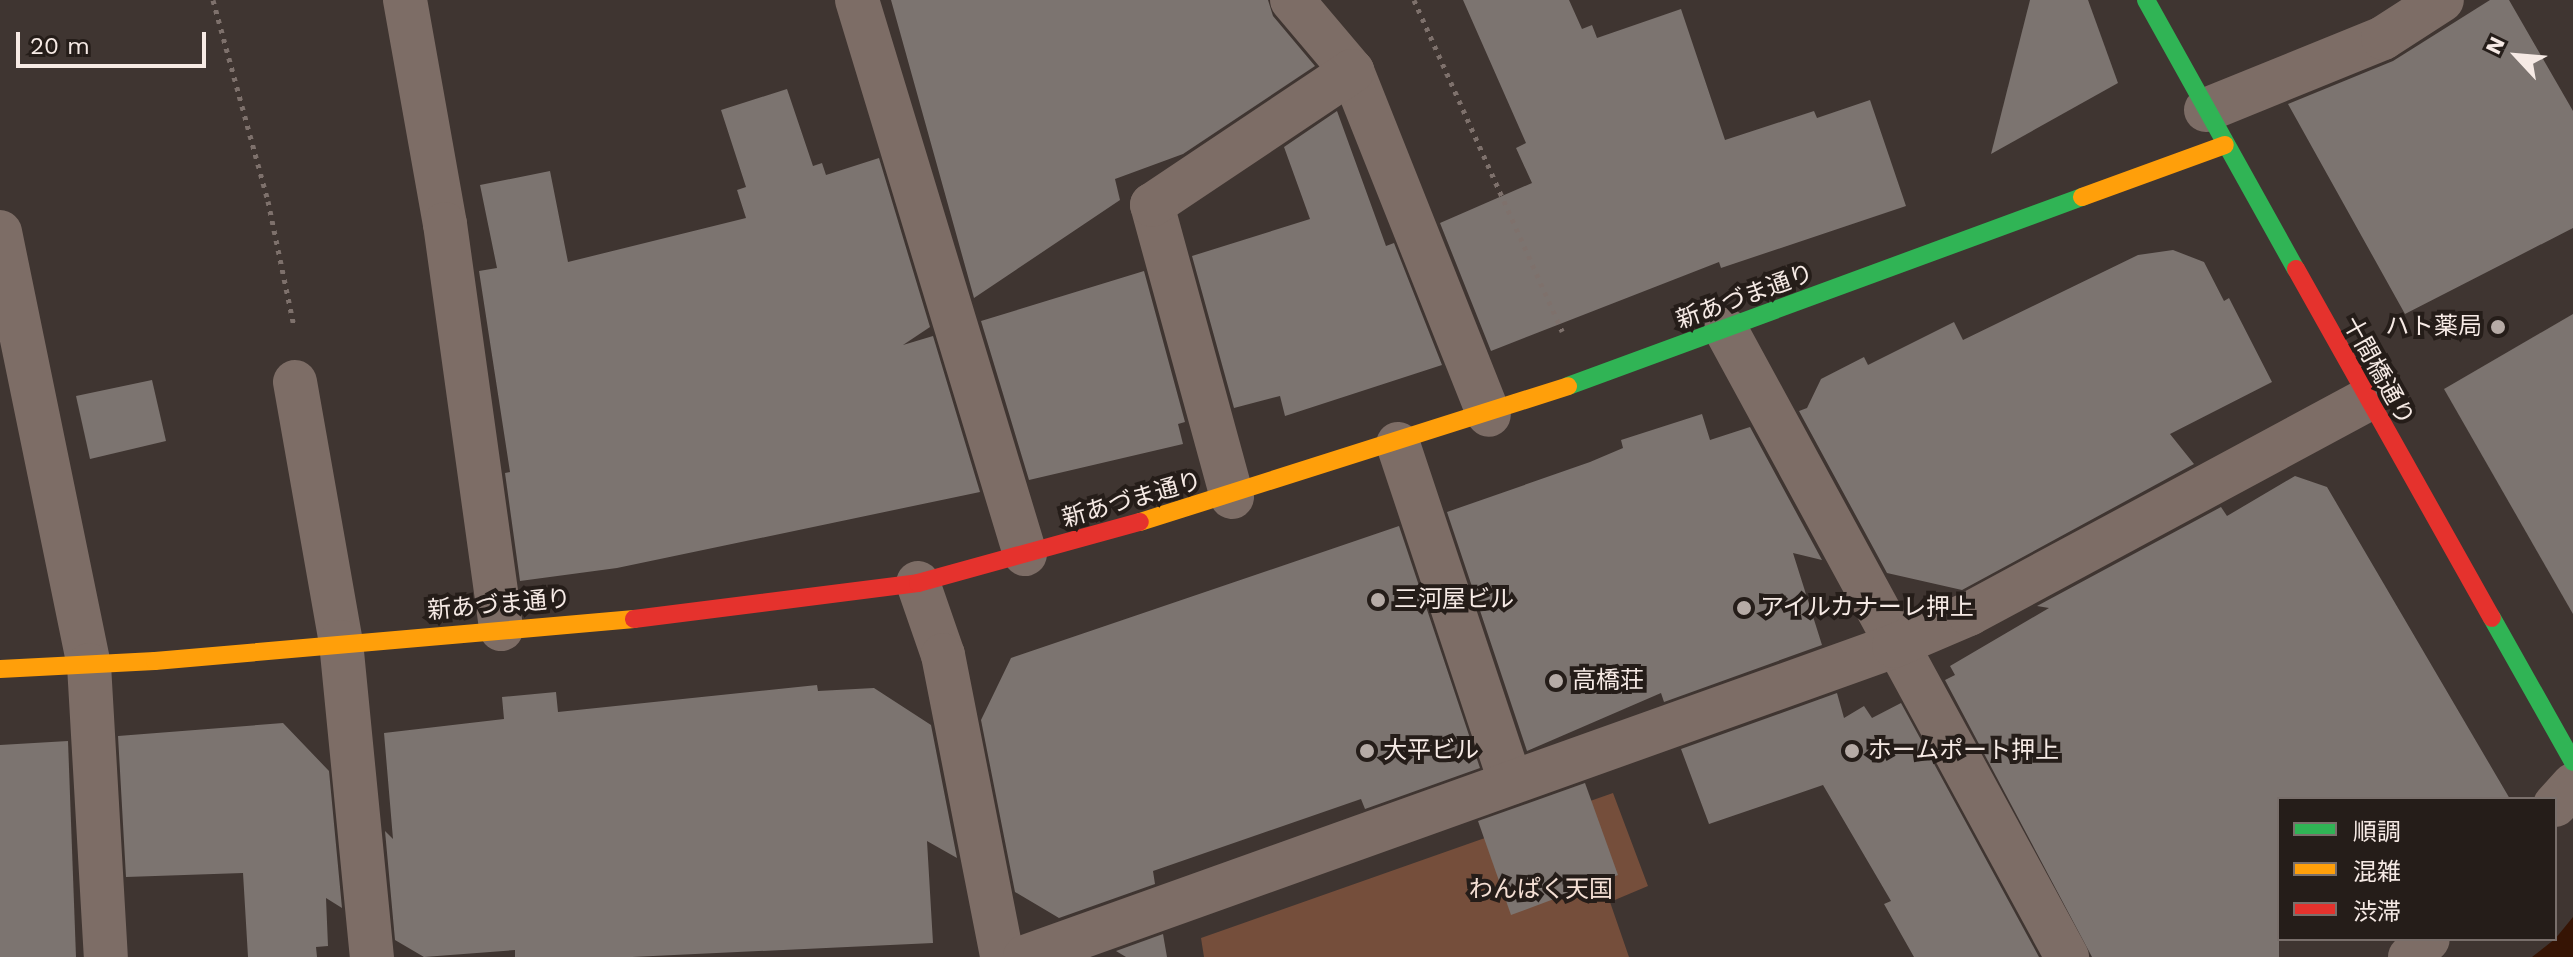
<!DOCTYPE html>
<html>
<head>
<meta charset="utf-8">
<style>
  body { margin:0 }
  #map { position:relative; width:2573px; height:957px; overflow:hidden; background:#3f3531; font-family:"Work Sans","Noto Sans JP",sans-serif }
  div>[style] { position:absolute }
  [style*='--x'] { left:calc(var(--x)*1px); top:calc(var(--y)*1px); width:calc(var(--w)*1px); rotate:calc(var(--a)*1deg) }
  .green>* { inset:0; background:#754e3b }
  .water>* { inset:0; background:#361404 }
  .building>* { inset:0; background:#7c7470 }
  .path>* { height:5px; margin-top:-2.5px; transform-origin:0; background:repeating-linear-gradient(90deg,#7e716c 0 4px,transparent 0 10px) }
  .street>* { height:44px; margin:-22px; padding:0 22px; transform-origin:22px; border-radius:22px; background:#7d6d66 }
  .fast>* { height:18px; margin:-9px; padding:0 9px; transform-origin:9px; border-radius:9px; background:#30b455 }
  .slow>* { height:18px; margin:-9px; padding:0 9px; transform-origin:9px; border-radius:9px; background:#ff9f0a }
  .jam>* { height:18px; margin:-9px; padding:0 9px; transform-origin:9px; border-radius:9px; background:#e5322d }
  .dots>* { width:22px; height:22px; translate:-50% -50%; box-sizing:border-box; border:4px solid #251d19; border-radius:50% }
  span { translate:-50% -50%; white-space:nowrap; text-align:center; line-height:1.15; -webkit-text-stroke:8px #251d19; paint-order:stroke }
  .street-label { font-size:24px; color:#f6eae5 }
  .poi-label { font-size:24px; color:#f6eae5 }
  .right { translate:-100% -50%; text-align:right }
  .left { translate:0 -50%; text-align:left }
  .park-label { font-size:24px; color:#f4dfd4 }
  .legend { position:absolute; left:2277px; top:797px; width:280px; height:144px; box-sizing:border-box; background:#251d19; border:2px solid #796f6b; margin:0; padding:10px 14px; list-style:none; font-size:24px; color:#f6eae5 }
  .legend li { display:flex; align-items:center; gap:16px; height:40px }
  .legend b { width:40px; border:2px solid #796f6b }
  .north { position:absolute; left:2477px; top:16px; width:80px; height:80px; -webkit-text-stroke:6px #251d19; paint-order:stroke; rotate:296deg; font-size:22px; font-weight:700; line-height:32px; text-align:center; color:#f6eae5 }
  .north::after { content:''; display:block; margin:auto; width:28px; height:36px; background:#f6eae5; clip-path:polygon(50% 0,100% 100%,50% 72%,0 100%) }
  .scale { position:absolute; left:16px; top:32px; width:190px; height:36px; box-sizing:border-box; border:4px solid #f6eae5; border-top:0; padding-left:10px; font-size:24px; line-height:28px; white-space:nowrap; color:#f6eae5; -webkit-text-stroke:6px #251d19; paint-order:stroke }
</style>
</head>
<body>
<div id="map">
  <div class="green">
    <div style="clip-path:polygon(1613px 793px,1648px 886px,1610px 902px,1629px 957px,1204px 957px,1201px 938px)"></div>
  </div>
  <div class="water">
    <div style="clip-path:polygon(2573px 917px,2573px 957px,2532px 957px,2555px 939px)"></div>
  </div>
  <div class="building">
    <div style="clip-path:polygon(891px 0,1268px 0,1273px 16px,1315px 66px,1183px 154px,1115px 179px,1120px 200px,974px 298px)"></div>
    <div style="clip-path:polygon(1463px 0,1569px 0,1582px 29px,1592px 25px,1597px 38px,1681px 9px,1725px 140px,1814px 111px,1817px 118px,1870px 100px,1906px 206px,1721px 268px,1719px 262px,1491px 351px,1440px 223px,1532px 183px,1516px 148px,1526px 143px)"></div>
    <div style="clip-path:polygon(2030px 0,2088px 0,2118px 83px,1991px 154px)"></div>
    <div style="clip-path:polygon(2490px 0,2509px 0,2573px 111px,2573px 228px,2405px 314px,2288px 104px,2393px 61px)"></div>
    <div style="clip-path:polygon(787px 89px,813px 166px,822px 163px,826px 175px,879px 158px,930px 327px,903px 345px,933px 336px,980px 492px,617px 568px,520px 581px,505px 473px,510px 472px,479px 271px,497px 268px,480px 185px,550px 171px,568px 262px,746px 218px,737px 190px,746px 187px,721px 110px)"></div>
    <div style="clip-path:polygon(1337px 111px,1386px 246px,1394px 243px,1442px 365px,1285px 416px,1280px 396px,1234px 408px,1192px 256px,1310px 219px,1284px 147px)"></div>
    <div style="clip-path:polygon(2173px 250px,2204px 262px,2224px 301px,2229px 298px,2272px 382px,2170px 434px,2194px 464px,1962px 590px,1887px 573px,1799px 411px,1807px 408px,1821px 379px,1864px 357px,1868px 365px,1954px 322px,1963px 340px,2138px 255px)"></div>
    <div style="clip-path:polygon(1144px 271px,1185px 422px,1178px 424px,1183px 444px,1029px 480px,981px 321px)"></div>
    <div style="clip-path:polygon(2573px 314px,2573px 614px,2444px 389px)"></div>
    <div style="clip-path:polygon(152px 380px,166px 441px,90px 459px,76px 396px)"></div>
    <div style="clip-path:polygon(1702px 414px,1710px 440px,1750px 427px,1822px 560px,1793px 553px,1822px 645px,1664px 702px,1661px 693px,1527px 751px,1447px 512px,1590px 462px,1623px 448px,1621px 440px)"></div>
    <div style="clip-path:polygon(2295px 476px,2327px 487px,2510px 799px,2279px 799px,2279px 957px,2092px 957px,1945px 680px,1955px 675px,1950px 666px,2049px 608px,2037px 606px,2221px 507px,2227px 516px)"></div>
    <div style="clip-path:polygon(1399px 526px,1480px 768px,1365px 809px,1361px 799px,1153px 871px,1155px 884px,1059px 918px,1015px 892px,981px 720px,1011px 658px)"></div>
    <div style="clip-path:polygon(817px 685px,818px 691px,874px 688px,931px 725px,957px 858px,927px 841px,933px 943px,632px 957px,515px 957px,515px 950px,424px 957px,395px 940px,385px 831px,393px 839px,384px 733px,504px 719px,502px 697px,556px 692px,558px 712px)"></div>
    <div style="clip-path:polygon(1837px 693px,1844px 718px,1864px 706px,1872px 718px,1901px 703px,2039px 957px,1914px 957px,1884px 904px,1891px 901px,1823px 785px,1709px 824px,1681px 749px)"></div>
    <div style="clip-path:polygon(283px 723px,329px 771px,342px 908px,326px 898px,328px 946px,316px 947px,317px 957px,248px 957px,243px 873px,126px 877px,118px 736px)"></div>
    <div style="clip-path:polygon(68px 741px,76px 957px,0 957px,0 745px)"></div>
    <div style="clip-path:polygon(1585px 783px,1618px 875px,1511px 915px,1478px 821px)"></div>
    <div style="clip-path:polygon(1163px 934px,1167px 957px,1126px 957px,1116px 951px)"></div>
  </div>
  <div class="path">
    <div style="--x:213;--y:0;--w:208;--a:74.7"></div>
    <div style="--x:268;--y:201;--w:128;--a:78.3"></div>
    <div style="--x:1414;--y:0;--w:363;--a:65.9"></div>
  </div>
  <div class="street">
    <div style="--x:405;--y:0;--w:228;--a:79.9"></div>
    <div style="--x:445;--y:224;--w:409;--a:82.1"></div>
    <div style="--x:857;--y:0;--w:579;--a:73.13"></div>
    <div style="--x:1292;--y:0;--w:93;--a:49.8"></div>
    <div style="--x:1352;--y:71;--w:370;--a:68.3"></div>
    <div style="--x:2206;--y:110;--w:191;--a:-22.1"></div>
    <div style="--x:2383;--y:38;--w:70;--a:-32.8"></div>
    <div style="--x:0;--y:232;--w:442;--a:78.4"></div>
    <div style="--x:89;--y:665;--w:292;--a:86.7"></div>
    <div style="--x:1726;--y:330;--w:714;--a:61.46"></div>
    <div style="--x:295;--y:382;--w:264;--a:80"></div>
    <div style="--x:341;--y:642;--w:317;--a:84.4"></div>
    <div style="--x:1398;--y:444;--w:357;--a:71.6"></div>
    <div style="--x:1232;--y:497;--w:303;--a:-105.3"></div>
    <div style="--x:1152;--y:205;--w:241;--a:-33.8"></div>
    <div style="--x:918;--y:583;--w:76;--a:70.9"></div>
    <div style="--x:943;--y:655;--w:308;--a:78.9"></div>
    <div style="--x:2555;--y:805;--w:27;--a:-48"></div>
    <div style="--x:1025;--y:957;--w:923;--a:-19.69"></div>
    <div style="--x:1894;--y:646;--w:82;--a:-23.1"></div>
    <div style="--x:1969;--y:614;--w:451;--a:-28.3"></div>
    <div style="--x:2410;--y:957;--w:25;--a:-45"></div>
  </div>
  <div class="fast">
    <div style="--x:2146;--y:0;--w:308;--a:60.9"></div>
    <div style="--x:1568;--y:386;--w:548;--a:-20.19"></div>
    <div style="--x:2492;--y:618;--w:165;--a:60.6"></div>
  </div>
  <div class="slow">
    <div style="--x:2082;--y:197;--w:152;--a:-20"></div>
    <div style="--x:1140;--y:522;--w:449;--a:-17.6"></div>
    <div style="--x:0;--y:669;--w:155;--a:-3"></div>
    <div style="--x:155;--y:661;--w:481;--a:-5"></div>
  </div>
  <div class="jam">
    <div style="--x:2296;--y:269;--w:400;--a:60.7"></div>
    <div style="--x:634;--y:619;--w:286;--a:-7.2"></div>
    <div style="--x:918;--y:583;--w:230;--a:-15.4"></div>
  </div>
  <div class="dots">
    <div style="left:2498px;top:327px;background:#b6aba6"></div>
    <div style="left:1378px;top:600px;background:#b6aba6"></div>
    <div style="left:1744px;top:608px;background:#b6aba6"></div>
    <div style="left:1556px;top:681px;background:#b6aba6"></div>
    <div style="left:1367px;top:751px;background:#b6aba6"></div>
    <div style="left:1852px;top:751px;background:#b6aba6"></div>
  </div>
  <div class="street-label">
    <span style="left:1745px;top:297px;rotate:-20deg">新あづま通り</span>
    <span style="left:2378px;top:371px;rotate:61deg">十間橋通り</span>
    <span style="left:1132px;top:500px;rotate:-16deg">新あづま通り</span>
    <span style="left:499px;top:605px;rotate:-5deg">新あづま通り</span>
  </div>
  <div class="poi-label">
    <span class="right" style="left:2482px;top:327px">ハト薬局</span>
    <span class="left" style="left:1394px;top:600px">三河屋ビル</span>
    <span class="left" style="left:1760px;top:608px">アイルカナーレ押上</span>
    <span class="left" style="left:1572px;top:681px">高橋荘</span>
    <span class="left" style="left:1383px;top:751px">大平ビル</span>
    <span class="left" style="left:1868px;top:751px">ホームポート押上</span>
  </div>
  <div class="park-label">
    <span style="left:1541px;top:890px">わんぱく天国</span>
  </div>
  <ul class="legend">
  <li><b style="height:10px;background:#30b455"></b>順調</li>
  <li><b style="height:10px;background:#ff9f0a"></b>混雑</li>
  <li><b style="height:10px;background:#e5322d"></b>渋滞</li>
  </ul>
  <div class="north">N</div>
  <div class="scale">20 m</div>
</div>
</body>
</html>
